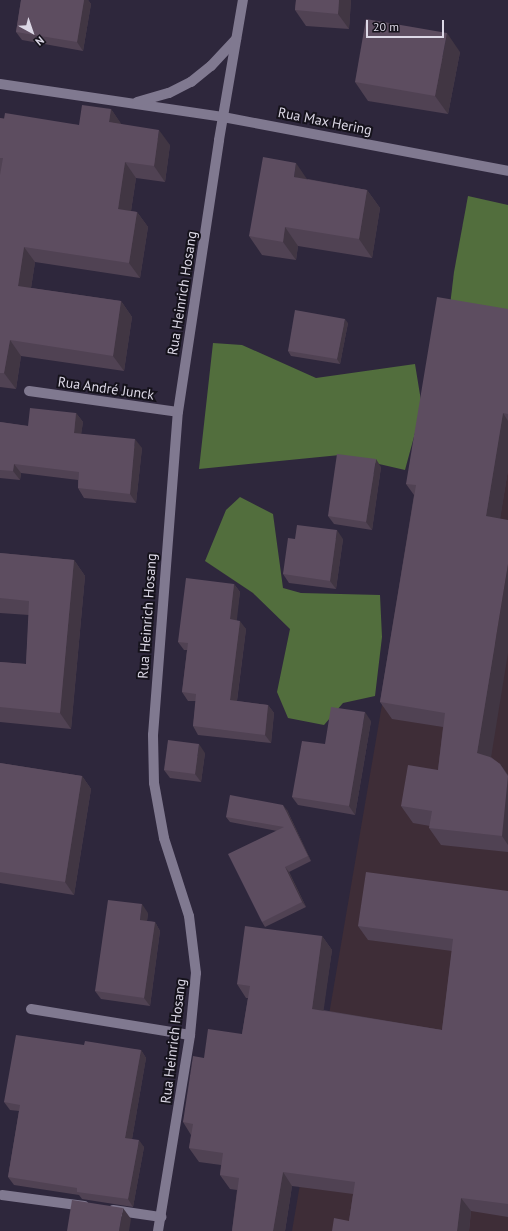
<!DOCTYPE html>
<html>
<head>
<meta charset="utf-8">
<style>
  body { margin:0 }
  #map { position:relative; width:508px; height:1231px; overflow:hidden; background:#2e273c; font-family:"PT Sans",sans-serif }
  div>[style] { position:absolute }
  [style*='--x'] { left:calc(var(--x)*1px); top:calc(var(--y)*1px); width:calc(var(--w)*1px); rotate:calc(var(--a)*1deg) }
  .education>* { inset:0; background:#3e2d37 }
  .forest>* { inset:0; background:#526e3d }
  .service>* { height:10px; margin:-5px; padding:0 5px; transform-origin:5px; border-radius:5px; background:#807990 }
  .minor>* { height:10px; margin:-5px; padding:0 5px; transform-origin:5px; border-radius:5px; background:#807990 }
  .tertiary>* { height:10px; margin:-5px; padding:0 5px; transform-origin:5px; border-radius:5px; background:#807990 }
  .secondary>* { height:10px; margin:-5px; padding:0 5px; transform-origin:5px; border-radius:5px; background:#807990 }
  .wall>* { inset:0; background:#504253 }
  .shaded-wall>* { inset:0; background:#413643 }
  .building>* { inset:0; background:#5d4d60 }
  span { translate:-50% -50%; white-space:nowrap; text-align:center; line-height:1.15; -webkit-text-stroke:4px #15121b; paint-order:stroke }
  .street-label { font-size:14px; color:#dcd8e6 }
  .north { position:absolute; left:12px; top:12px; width:40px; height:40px; -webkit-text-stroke:3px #15121b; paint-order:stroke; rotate:140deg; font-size:11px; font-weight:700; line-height:16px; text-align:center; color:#dcd8e6 }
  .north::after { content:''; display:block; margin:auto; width:14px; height:18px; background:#dcd8e6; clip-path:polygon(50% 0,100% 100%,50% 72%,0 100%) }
  .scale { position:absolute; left:366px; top:20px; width:78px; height:18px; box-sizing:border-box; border:2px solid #dcd8e6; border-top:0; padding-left:5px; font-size:12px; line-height:14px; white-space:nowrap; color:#dcd8e6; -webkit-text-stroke:3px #15121b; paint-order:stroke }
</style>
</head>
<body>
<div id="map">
  <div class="education">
    <div style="clip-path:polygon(508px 324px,508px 1231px,292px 1231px,417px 500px)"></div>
  </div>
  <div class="forest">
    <div style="clip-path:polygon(468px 196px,508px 205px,508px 324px,449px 314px,454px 272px)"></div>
    <div style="clip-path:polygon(213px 343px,242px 345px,316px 378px,415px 364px,422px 407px,405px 470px,340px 455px,199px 469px)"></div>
    <div style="clip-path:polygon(240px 497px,273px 514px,283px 588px,301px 593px,380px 595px,382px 637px,375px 696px,343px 703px,324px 725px,288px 718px,277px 692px,290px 629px,253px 593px,205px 561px,226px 510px)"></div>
  </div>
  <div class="service">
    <div style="--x:31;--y:1009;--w:161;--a:9.3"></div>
    <div style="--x:2;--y:1195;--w:83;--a:7.6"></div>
    <div style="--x:113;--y:1210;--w:49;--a:8.3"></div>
  </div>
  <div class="minor">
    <div style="--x:29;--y:391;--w:150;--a:8"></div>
  </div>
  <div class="tertiary">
    <div style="--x:223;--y:117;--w:290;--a:10.7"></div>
  </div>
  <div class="secondary">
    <div style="--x:0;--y:84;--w:225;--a:8.4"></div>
    <div style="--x:137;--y:102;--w:33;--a:-16"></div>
    <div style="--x:169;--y:93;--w:25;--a:-27"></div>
    <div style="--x:191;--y:82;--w:26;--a:-39"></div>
    <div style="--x:211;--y:66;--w:37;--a:-47"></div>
    <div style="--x:158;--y:1231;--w:199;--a:-80.7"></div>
    <div style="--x:190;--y:1035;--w:62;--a:-84.5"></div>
    <div style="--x:196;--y:973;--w:57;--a:-97"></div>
    <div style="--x:189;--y:916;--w:82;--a:-107.8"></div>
    <div style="--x:164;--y:838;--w:56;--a:-100.3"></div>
    <div style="--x:154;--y:783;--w:48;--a:-91.2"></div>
    <div style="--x:153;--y:735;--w:324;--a:-85.6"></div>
    <div style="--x:178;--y:412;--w:275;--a:-81.4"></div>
    <div style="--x:219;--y:140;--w:142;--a:-80.3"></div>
  </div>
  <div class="wall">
    <div style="clip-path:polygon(21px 0,88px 0,91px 4px,83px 51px,22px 40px,16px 32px)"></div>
    <div style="clip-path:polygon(296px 0,351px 0,349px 29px,306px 26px,295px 10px)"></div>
    <div style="clip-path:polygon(460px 52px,448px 114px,368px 101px,355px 82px)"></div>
    <div style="clip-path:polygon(111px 109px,121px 124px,170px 145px,165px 182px,136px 178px,131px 211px,137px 212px,148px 227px,140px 278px,35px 262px,31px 288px,121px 301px,132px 317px,124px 371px,21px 356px,16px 389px,0 387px,0 118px,79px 125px)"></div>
    <div style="clip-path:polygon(308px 179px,367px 190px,380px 208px,372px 258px,298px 246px,296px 260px,262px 255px,249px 236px)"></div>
    <div style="clip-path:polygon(508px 309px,508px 470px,500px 518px,491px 757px,500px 764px,508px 775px,508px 852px,441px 845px,429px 828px,430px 826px,413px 823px,401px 806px,438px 770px,443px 727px,392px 719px,380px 702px,414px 495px,406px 484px)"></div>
    <div style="clip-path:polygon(348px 323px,340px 364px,291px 356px,288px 351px)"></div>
    <div style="clip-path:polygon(76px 413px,83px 422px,81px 434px,142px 448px,136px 503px,84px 498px,78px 488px,78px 480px,21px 473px,20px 480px,0 478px,0 422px,28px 426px)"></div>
    <div style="clip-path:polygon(381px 467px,372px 530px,334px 524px,328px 516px)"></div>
    <div style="clip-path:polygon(295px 539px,343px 539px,336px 589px,289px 583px,283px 574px)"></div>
    <div style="clip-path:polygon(0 553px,74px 560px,85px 576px,71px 729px,0 722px,0 662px,26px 664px,29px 615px,0 613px)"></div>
    <div style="clip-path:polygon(234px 584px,240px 592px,236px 620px,246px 629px,237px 701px,268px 705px,274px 713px,271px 743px,198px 735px,193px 726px,196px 701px,188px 701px,182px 692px,187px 650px,184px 650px,178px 642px)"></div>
    <div style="clip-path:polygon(371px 721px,355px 815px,298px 805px,292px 797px,325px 744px)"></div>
    <div style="clip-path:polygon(205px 753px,201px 782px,170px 778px,164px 770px)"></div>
    <div style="clip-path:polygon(0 763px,82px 776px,91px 789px,74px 895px,0 883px)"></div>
    <div style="clip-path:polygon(287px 810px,311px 861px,289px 872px,306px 907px,265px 927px,262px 922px,277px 831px,230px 822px,226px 817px)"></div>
    <div style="clip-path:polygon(508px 891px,508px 1217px,471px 1211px,469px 1231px,332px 1231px,349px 1221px,353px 1194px,292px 1186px,285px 1231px,232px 1231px,237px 1190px,230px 1189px,220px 1175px,221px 1165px,199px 1162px,189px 1148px,191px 1135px,183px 1122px,204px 1058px,242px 1034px,248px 998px,246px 998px,237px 984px,322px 936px,332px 950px,323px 1010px,442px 1030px,452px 951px,368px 940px,358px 926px)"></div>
    <div style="clip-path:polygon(148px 913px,147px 921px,155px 922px,160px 931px,150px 1006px,101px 999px,95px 991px)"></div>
    <div style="clip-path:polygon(84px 1045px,141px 1050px,146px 1058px,132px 1139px,144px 1147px,133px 1207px,82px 1199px,79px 1195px,14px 1185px,8px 1177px,19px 1111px,10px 1110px,4px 1102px)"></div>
  </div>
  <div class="shaded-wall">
    <div style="clip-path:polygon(84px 0,88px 0,91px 4px,83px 51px,77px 42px)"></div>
    <div style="clip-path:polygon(339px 0,351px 0,349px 29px,338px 14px)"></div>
    <div style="clip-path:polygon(447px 33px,460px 52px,448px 114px,435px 96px)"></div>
    <div style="clip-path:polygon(111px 109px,122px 125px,109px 122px)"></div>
    <div style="clip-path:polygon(159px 130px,170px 145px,165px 182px,154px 166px)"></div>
    <div style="clip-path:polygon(125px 162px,136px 178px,129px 224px,118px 209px)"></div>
    <div style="clip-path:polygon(296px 163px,309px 182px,294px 177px)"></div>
    <div style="clip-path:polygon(367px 190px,380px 208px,372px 258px,359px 239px)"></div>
    <div style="clip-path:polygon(137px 212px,148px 227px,140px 278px,129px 263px)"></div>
    <div style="clip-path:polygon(285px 227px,298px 246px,296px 260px,283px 242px)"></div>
    <div style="clip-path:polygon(24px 247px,35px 262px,29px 301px,18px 286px)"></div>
    <div style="clip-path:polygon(121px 301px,132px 317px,124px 371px,113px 356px)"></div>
    <div style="clip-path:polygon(345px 319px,348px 323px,340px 364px,337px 359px)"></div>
    <div style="clip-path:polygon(10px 340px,21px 356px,16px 389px,4px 373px)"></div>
    <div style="clip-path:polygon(76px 413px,83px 422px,80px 442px,74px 433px)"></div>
    <div style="clip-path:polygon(503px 413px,508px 421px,508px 470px,498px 533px,486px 516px)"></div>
    <div style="clip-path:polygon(135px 439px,142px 448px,136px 503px,130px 494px)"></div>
    <div style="clip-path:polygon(376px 459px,381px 467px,372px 530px,366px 522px)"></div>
    <div style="clip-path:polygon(14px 464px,21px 473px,20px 480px,13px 471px)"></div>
    <div style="clip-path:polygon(337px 530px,343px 539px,336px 589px,330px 581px)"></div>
    <div style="clip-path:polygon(74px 560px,85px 576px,71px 729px,60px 713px)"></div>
    <div style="clip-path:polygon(508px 564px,508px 653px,489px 770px,477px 753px)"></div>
    <div style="clip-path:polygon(234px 584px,240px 592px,236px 628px,230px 619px)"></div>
    <div style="clip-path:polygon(240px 621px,246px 629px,236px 708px,230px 700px)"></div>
    <div style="clip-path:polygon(268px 705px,274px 713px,271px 743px,265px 735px)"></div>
    <div style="clip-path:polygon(365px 712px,371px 721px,355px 815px,349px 806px)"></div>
    <div style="clip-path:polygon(199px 744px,205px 753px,201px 782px,195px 774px)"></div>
    <div style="clip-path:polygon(500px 764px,508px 775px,508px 845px,502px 836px)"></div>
    <div style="clip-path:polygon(82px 776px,91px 789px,74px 895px,65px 882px)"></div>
    <div style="clip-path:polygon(283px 805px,287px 810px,311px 861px,308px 856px)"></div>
    <div style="clip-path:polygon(285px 867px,289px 872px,306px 907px,302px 902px)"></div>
    <div style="clip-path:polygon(142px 904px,148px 913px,146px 929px,140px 920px)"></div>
    <div style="clip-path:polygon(155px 922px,160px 931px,150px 1006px,144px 998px)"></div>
    <div style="clip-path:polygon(322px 936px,332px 950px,322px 1022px,312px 1009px)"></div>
    <div style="clip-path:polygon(141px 1050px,146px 1058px,131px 1145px,125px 1138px)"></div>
    <div style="clip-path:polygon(139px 1140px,144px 1147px,133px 1207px,128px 1199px)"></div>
    <div style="clip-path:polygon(283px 1172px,292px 1186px,285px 1231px,273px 1231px)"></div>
    <div style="clip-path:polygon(461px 1198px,471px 1211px,469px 1231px,457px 1231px)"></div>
    <div style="clip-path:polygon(123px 1208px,131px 1219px,129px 1231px,119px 1231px)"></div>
  </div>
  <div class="building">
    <div style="clip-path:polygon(21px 0,84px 0,77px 42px,16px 32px)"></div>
    <div style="clip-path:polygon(296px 0,339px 0,338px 14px,295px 10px)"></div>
    <div style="clip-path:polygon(366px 19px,447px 33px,435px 96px,355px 82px)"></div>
    <div style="clip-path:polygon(82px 105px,111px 109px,109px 122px,159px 130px,154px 166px,125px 162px,118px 209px,137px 212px,129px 263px,24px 247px,18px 286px,121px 301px,113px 356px,10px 340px,4px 373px,0 373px,0 175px,3px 158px,0 158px,0 118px,4px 119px,5px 113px,79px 125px)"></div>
    <div style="clip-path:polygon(263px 157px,296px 163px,294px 177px,367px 190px,359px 239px,285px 227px,283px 242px,249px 236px)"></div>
    <div style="clip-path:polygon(437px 297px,508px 309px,508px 414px,503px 413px,486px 516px,508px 520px,508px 564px,477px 753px,490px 757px,500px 764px,508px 776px,502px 836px,429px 828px,432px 811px,401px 806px,408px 765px,438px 770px,445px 713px,380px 702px,416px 485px,406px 484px)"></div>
    <div style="clip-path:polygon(295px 310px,345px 319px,337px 359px,288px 351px)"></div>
    <div style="clip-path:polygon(30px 408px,76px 413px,74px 433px,135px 439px,130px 494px,78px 488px,79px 472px,14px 464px,13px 471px,0 470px,0 422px,28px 426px)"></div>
    <div style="clip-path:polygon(337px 454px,376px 459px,366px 522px,328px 516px)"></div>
    <div style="clip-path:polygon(297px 525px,337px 530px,330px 581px,283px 574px,288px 538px,295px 539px)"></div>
    <div style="clip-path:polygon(0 553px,74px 560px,60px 713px,0 707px,0 662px,26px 664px,29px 601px,0 598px)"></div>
    <div style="clip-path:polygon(186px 578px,234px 584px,230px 619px,240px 621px,230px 700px,268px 705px,265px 735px,193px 726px,196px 694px,182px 692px,188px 643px,178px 642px)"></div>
    <div style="clip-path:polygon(331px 707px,365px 712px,349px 806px,292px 797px,302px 741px,325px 744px)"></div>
    <div style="clip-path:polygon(168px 740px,199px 744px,195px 774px,164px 770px)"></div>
    <div style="clip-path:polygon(0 763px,82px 776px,65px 882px,0 872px)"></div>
    <div style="clip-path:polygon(230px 795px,283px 805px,308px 856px,285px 867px,302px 902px,262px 922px,228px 854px,284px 827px,226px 817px)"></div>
    <div style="clip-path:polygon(366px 872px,508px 891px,508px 1204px,461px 1198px,457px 1231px,332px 1231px,334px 1218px,349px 1221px,355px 1182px,283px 1172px,273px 1231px,232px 1231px,239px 1178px,220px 1175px,223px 1153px,189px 1148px,193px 1124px,183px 1122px,193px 1056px,204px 1058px,208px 1029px,242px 1034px,250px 986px,237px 984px,245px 926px,322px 936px,312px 1009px,442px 1030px,453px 939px,358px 926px)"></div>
    <div style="clip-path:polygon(108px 900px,142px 904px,140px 920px,155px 922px,144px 998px,95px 991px)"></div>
    <div style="clip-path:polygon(16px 1035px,84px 1045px,85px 1041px,141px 1050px,125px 1138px,139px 1140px,128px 1199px,77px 1192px,77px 1188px,8px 1177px,20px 1105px,4px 1102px)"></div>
    <div style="clip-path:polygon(72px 1200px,123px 1208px,119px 1231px,67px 1231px)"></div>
  </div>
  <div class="street-label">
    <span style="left:325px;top:121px;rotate:11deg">Rua Max Hering</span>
    <span style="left:182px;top:293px;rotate:-81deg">Rua Heinrich Hosang</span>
    <span style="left:106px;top:388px;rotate:8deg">Rua André Junck</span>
    <span style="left:147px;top:616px;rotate:-86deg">Rua Heinrich Hosang</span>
    <span style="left:173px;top:1041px;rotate:-83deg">Rua Heinrich Hosang</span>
  </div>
  <div class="north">N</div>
  <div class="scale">20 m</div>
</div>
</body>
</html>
